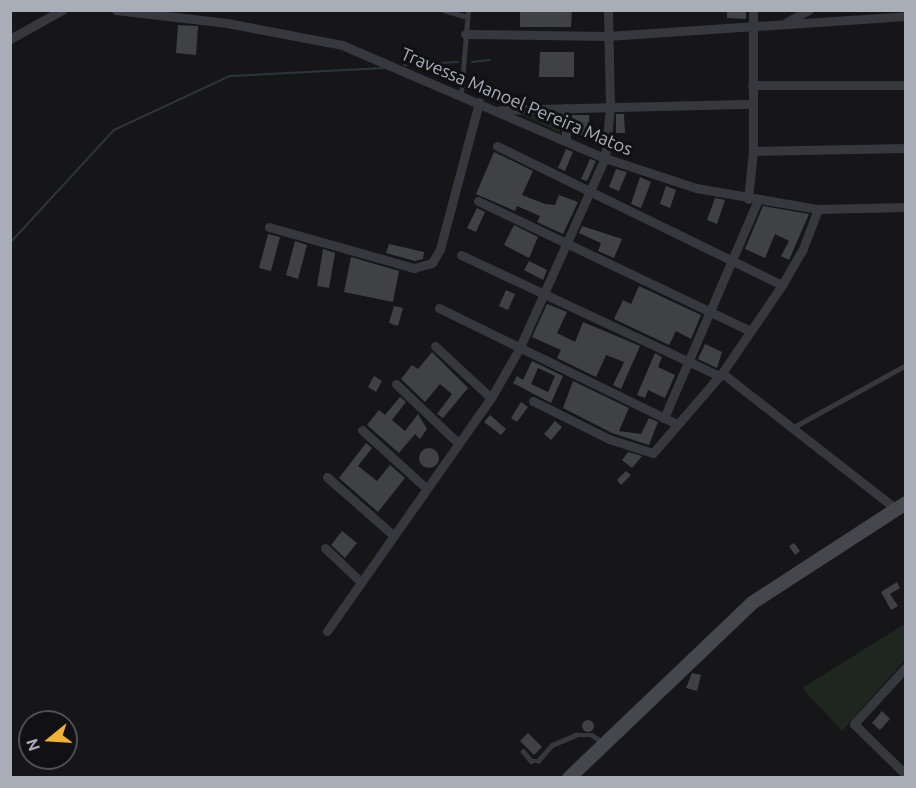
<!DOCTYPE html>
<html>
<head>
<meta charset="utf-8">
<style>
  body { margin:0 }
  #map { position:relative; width:916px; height:788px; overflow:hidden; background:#161618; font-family:Ubuntu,sans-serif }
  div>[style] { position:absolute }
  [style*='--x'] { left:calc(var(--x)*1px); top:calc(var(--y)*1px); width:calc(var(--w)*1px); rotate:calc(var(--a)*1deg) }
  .green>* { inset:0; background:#1e261f }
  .stream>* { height:2px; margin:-1px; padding:0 1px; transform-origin:1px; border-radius:1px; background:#2c353c }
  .building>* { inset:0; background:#404145 }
  .round { border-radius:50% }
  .lane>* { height:4.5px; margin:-2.25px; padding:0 2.25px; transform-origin:2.25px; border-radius:2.25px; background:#37383d }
  .street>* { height:9px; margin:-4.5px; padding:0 4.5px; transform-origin:4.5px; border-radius:4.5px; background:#37383d }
  .secondary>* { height:14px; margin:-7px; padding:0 7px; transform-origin:7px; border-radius:7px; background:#45474d }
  span { translate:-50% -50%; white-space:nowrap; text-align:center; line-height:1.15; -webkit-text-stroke:6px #111113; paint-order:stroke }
  .street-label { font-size:18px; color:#a8adb8 }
  .frame { position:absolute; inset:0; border:12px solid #a8adb8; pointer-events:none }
  .north { position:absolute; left:18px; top:710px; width:60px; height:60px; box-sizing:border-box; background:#111113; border:2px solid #4d4f55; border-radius:50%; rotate:252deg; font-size:16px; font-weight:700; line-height:24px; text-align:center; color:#a8adb8 }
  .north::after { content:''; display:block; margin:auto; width:21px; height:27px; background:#f2b134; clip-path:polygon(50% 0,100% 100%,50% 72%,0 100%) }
</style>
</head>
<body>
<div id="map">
  <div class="green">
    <div style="clip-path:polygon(560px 113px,560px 133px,523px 115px)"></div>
    <div style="clip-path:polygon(905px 624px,905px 660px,842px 731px,802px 688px)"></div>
  </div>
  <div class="stream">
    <div style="--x:472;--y:62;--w:18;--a:-6"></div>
    <div style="--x:404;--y:65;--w:54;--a:-3.2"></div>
    <div style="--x:10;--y:243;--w:154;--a:-47.4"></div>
    <div style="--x:114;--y:130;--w:128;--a:-25"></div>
    <div style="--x:230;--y:76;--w:154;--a:-3"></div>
  </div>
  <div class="building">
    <div style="clip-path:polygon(520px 10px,572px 10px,571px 27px,520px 27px)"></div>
    <div style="clip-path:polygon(727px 10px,746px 10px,746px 19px,727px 18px)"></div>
    <div style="clip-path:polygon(178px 25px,198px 26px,196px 55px,176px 53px)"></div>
    <div style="clip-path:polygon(540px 52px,574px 52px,574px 77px,539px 77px)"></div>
    <div style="clip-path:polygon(616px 114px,624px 114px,625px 133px,616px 133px)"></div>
    <div style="clip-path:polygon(572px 115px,589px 115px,590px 135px,573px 136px)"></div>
    <div style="clip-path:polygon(566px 149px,573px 152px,565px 171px,558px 168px)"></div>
    <div style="clip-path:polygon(494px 152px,533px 171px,522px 195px,545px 204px,555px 205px,559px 195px,578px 202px,563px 234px,537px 222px,540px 216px,517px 206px,515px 211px,476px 194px)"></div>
    <div style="clip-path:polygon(590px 159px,596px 161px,587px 181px,581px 179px)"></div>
    <div style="clip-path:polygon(616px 169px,627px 172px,619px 191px,609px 187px)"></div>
    <div style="clip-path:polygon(640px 177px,651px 182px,641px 208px,631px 204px)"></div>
    <div style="clip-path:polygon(666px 186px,676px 190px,670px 208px,660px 204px)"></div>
    <div style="clip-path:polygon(715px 198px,725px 200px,717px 224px,707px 220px)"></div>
    <div style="clip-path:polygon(763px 206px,809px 214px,789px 260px,781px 256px,789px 241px,775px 234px,765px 258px,745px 249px)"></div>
    <div style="clip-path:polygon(477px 208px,485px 212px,476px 232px,467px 228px)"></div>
    <div style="clip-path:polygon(514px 225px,538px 237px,529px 258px,504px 245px)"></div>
    <div style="clip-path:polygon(582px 226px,622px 239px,614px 258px,598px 251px,601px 243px,579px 233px)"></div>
    <div style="clip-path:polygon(268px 234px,280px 237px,271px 271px,259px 268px)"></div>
    <div style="clip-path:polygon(295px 241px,307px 245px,298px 279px,286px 275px)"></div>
    <div style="clip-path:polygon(389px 244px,424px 252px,423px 259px,415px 261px,386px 253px)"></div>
    <div style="clip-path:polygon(323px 249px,335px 253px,329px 288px,317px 286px)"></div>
    <div style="clip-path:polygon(351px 257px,399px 271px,393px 302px,344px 292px)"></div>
    <div style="clip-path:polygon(529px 261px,547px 270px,543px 280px,524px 270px)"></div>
    <div style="clip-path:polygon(639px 286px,701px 315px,691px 339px,676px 331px,669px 345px,614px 319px,623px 300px,631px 304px)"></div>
    <div style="clip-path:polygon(506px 290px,515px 294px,508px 310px,499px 306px)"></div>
    <div style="clip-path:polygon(547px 304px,567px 312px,557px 333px,575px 342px,583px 322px,640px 346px,621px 389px,613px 385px,624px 362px,606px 355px,596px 377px,557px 358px,561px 350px,532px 337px)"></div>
    <div style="clip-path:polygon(394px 306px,403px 308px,398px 326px,389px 323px)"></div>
    <div style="clip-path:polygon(705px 344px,722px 352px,717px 368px,698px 359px)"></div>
    <div style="clip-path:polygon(432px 352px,468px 388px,443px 418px,437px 414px,452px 394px,440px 384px,425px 402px,401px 379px,412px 365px,418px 369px)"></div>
    <div style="clip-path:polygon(655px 353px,662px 357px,658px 367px,675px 375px,665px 398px,648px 390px,645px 398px,637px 395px)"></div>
    <div style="clip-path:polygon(evenodd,532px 361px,563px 376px,551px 403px,513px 383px,517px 376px,523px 380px,532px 361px,538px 368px,555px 376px,548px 392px,531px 384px,538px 368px)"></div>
    <div style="clip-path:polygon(374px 376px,382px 381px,376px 392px,368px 387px)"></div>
    <div style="clip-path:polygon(573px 381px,629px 408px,619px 431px,641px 434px,649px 418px,658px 422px,649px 445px,612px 433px,563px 408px)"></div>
    <div style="clip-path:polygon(400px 397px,406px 402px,392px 420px,405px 431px,418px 414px,427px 429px,420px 439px,415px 434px,399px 453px,367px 425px,379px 410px,385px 415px)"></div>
    <div style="clip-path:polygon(521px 402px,528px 407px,517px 422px,511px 418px)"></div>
    <div style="clip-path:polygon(490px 415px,506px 429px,501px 435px,484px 422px)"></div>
    <div style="clip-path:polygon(555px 421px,562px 427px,551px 440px,544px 434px)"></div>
    <div style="clip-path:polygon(366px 443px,372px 448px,358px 466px,377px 481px,390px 465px,405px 478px,378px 512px,339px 478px)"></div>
    <div class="round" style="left:419px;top:448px;width:20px;height:20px"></div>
    <div style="clip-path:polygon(628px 452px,642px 456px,632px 468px,622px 460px)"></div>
    <div style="clip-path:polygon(626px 471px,631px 475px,621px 485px,617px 480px)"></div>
    <div style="clip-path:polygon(342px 531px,357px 543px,345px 558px,331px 545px)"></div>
    <div style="clip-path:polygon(794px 543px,800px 551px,795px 555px,789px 546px)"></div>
    <div style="clip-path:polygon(897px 582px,900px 588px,890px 594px,898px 606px,891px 610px,881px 592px)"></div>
    <div style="clip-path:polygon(692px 673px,701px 675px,697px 691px,686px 688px)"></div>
    <div style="clip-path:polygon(882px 711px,890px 719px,880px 730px,872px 723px)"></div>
    <div class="round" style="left:582px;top:720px;width:12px;height:12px"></div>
    <div style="clip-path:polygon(528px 733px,542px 747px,534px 755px,520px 741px)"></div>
  </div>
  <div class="lane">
    <div style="--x:444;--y:10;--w:24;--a:17"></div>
    <div style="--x:461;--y:94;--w:84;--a:-85.2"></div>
    <div style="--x:792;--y:428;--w:130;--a:-28.9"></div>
    <div style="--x:523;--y:751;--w:13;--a:51"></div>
    <div style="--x:531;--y:761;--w:7;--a:0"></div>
    <div style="--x:538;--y:761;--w:21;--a:-49"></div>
    <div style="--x:552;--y:745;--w:26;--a:-23"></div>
    <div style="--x:576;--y:735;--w:16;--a:0"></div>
    <div style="--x:592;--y:735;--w:14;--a:34"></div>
  </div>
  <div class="street">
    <div style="--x:116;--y:10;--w:112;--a:6.7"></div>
    <div style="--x:227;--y:23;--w:117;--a:10.8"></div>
    <div style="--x:342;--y:45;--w:286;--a:23.3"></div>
    <div style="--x:605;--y:158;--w:96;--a:18.2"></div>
    <div style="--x:696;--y:188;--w:124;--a:9.8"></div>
    <div style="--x:818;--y:209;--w:88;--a:-1.3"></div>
    <div style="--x:787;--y:22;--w:25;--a:-29"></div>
    <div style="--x:465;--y:34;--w:142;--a:0.8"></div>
    <div style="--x:607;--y:36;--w:300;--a:-3.8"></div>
    <div style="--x:10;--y:39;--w:60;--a:-29.1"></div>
    <div style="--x:752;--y:85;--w:154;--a:0"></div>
    <div style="--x:565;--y:108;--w:33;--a:88"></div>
    <div style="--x:500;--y:110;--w:252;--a:-1.4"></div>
    <div style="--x:497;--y:146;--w:317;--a:26"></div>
    <div style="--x:753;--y:151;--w:153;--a:-1.1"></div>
    <div style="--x:748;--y:199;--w:48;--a:-84.1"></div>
    <div style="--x:753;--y:151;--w:141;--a:-90"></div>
    <div style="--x:478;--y:201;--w:301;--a:25.5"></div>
    <div style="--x:269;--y:227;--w:151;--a:15.8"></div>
    <div style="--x:414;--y:268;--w:19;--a:-16"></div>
    <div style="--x:432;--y:263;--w:16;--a:-60"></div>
    <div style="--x:440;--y:249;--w:152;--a:-75.1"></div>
    <div style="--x:461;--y:255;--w:283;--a:25.1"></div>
    <div style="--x:439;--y:308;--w:263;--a:26"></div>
    <div style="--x:435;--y:346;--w:76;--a:42.9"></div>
    <div style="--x:722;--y:373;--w:219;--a:38"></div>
    <div style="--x:396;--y:384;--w:86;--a:43.6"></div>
    <div style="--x:533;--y:401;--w:85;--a:26.6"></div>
    <div style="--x:609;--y:439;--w:46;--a:17.7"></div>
    <div style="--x:653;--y:453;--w:106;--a:-49.2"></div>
    <div style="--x:722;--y:373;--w:107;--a:-55.7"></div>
    <div style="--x:782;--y:285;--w:39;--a:-60"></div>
    <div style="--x:802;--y:251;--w:45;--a:-69.1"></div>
    <div style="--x:664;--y:418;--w:237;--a:-66.7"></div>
    <div style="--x:362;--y:430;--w:86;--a:42.2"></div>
    <div style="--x:327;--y:477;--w:88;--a:41.3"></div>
    <div style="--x:325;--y:548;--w:48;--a:43.3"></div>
    <div style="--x:327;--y:631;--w:285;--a:-54.9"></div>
    <div style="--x:491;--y:398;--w:56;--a:-60.3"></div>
    <div style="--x:519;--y:349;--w:209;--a:-65.8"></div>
    <div style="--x:605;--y:158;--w:51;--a:-84.4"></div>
    <div style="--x:610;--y:107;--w:97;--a:-91.2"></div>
    <div style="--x:906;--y:667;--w:77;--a:132.4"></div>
    <div style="--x:854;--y:724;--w:73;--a:44.4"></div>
  </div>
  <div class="secondary">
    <div style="--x:569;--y:778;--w:253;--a:-43.7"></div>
    <div style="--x:752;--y:603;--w:184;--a:-33"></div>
  </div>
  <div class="street-label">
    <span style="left:517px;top:101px;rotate:23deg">Travessa Manoel Pereira Matos</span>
  </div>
  <div class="frame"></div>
  <div class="north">N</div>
</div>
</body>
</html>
